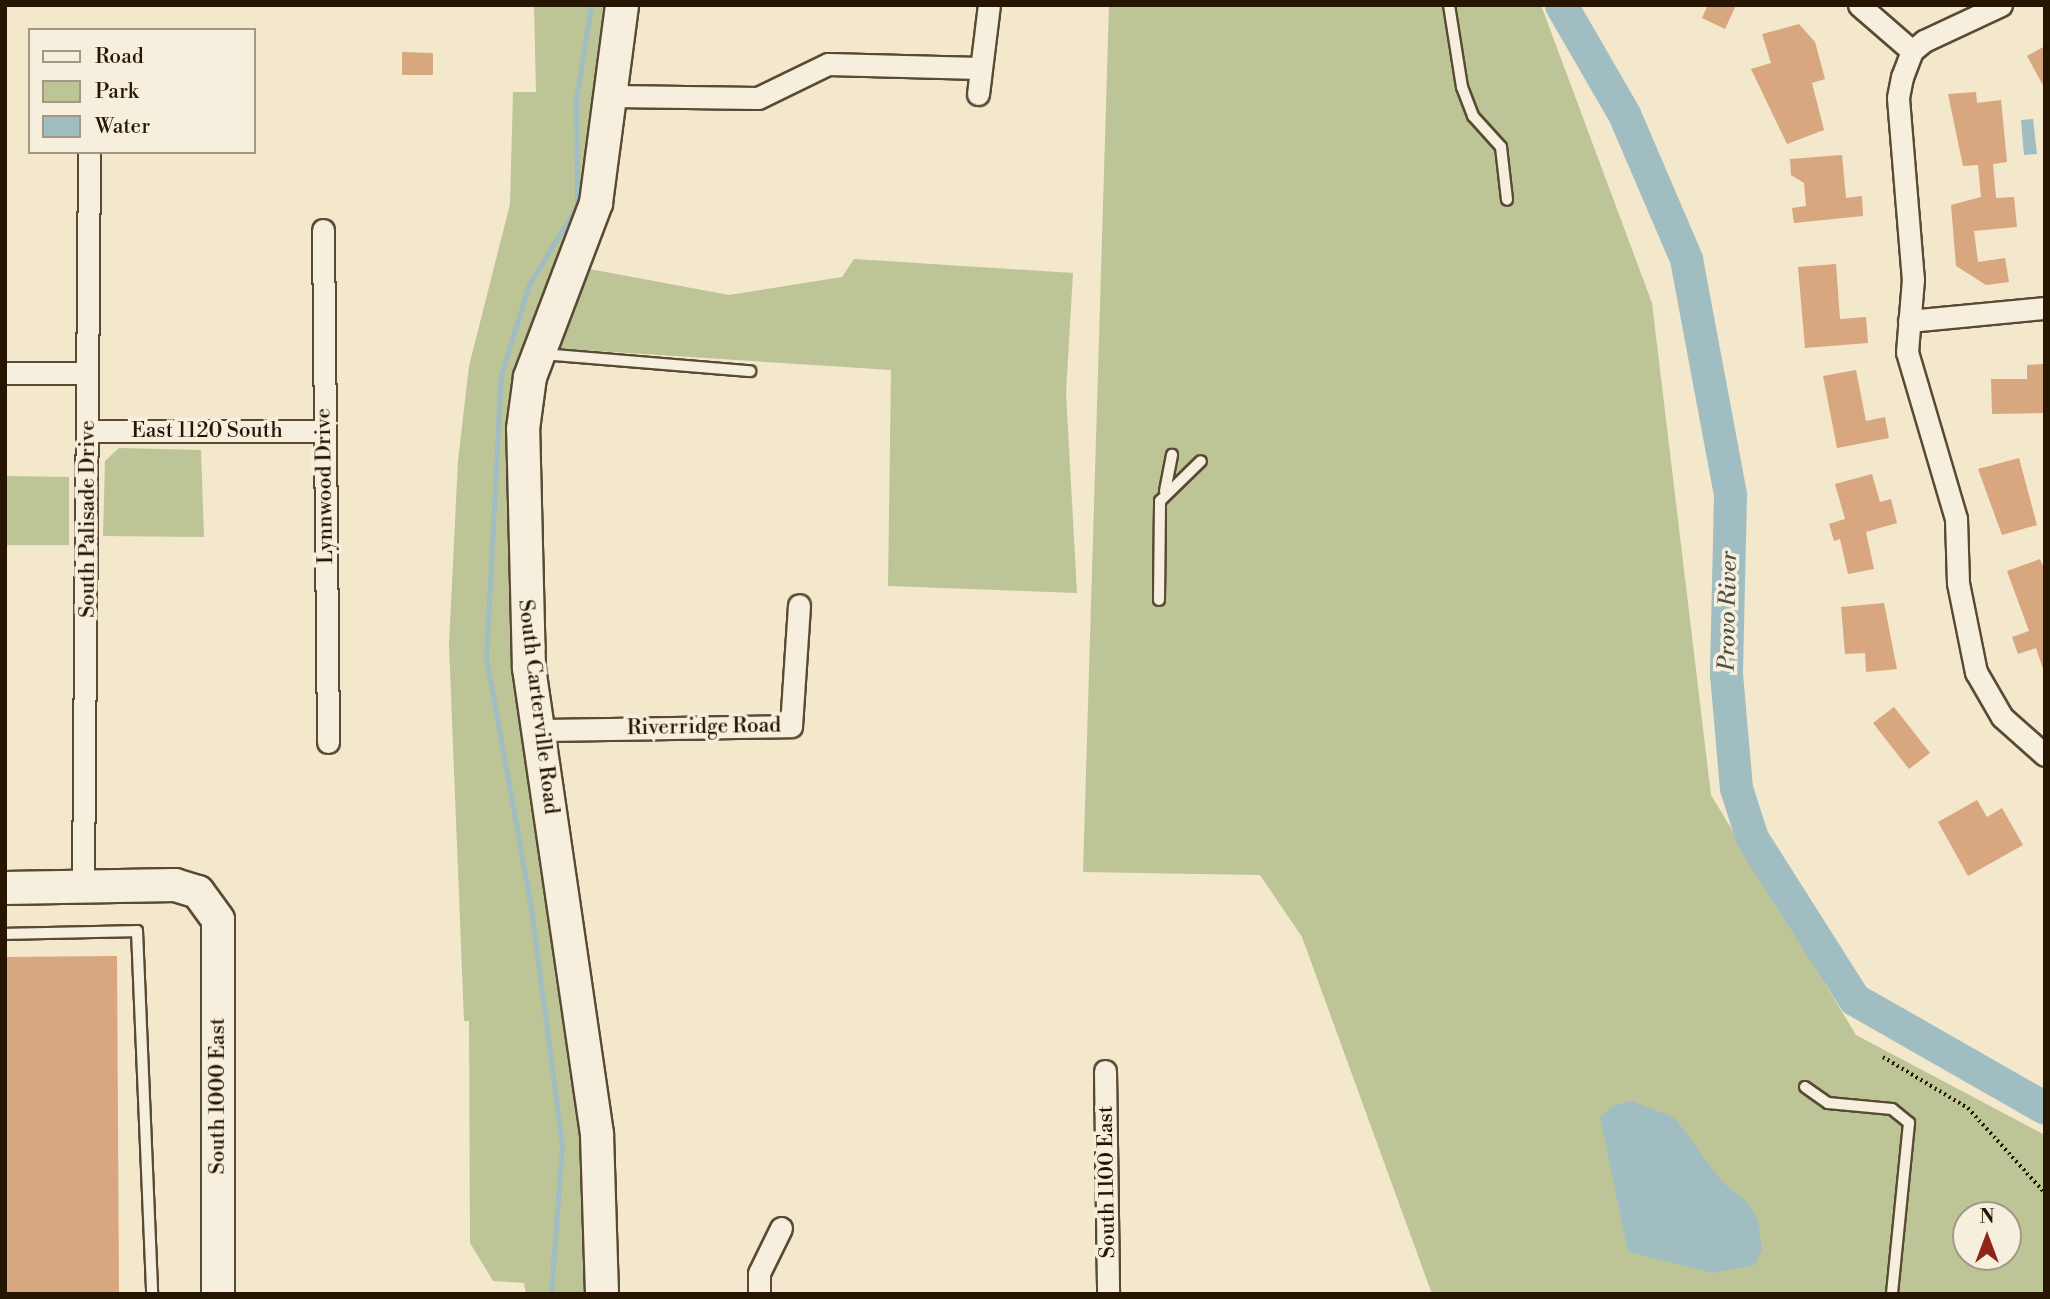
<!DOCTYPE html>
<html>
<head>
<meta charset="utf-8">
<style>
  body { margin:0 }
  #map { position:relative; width:2050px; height:1299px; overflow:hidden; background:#f3e7cc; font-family:"Libre Bodoni",serif }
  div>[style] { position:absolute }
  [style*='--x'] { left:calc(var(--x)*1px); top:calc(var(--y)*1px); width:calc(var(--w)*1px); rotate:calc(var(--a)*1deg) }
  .green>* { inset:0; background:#bdc596 }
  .water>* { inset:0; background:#a0bdc1 }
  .stream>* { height:5px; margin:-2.5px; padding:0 2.5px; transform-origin:2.5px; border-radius:2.5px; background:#a0bdc1 }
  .river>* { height:33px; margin:-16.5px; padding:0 16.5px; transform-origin:16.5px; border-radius:16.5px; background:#a0bdc1 }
  .building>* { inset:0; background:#d8a67f }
  .path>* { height:3.5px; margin-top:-1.75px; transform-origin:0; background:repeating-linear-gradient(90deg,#261501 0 2px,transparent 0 5.5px) }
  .roads { filter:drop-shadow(2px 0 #594a34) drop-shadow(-2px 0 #594a34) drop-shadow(0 2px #594a34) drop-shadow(0 -2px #594a34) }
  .lane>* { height:10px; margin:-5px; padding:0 5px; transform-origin:5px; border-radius:5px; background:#f7efde }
  .street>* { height:21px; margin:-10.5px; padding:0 10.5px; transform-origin:10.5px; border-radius:10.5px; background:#f7efde }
  .secondary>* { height:32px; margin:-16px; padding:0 16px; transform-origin:16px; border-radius:16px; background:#f7efde }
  span { translate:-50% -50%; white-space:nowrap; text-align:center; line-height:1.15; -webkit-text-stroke:7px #f7efde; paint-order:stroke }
  .street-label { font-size:21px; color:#261501 }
  .water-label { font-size:23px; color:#515044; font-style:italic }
  .frame { position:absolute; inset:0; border:7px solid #261501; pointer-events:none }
  .legend { position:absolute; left:28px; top:28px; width:228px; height:126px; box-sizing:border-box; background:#f7efde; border:2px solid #a39886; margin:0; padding:9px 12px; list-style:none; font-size:21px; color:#261501 }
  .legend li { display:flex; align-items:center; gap:14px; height:35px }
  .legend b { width:35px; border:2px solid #a39886 }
  .north { position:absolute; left:1952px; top:1201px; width:70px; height:70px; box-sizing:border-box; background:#f7efde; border:2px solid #a39886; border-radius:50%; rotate:0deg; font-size:19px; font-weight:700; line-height:28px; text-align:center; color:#261501 }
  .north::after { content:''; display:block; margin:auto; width:24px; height:32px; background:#8f2418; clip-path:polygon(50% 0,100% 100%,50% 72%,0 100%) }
</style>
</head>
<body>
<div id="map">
  <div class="green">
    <div style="clip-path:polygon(534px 5px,612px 5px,592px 172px,518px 384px,581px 1061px,592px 1294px,526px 1294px,524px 1283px,493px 1281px,470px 1243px,469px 1021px,464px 1021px,449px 645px,458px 461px,469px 366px,510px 204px,513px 92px,536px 92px)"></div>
    <div style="clip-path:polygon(evenodd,1109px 5px,1541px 5px,1652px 303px,1711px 795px,1856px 1035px,2045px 1135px,2045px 1294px,1432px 1294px,1302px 937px,1260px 875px,1083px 872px,1109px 5px,1966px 1215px,2008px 1215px,2008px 1257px,1966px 1257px,1966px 1215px)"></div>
    <div style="clip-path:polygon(854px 259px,1073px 273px,1066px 393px,1077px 593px,888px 586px,891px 370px,551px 348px,584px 268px,729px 295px,842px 277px)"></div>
    <div style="clip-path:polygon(119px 448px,201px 450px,204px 537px,103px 536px,105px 461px)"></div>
    <div style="clip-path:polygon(5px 476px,69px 477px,69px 545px,5px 545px)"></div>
  </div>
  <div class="water">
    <div style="clip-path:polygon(2033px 119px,2037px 154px,2024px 155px,2021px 120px)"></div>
    <div style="clip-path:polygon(1632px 1101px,1675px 1118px,1722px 1182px,1747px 1202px,1758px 1220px,1762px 1249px,1755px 1265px,1713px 1273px,1628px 1252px,1600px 1117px,1612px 1106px)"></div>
  </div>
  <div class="stream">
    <div style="--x:551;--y:1294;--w:150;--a:-85.8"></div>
    <div style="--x:562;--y:1144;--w:244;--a:-97.5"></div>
    <div style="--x:530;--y:902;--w:248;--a:-100.2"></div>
    <div style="--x:486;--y:658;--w:283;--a:-87"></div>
    <div style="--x:501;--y:375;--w:95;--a:-72.9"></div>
    <div style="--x:529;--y:284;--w:92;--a:-58.4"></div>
    <div style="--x:577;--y:206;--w:106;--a:-90.5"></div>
    <div style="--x:576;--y:100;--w:96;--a:-81"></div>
  </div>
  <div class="river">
    <div style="--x:1561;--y:5;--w:126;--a:60"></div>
    <div style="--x:1624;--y:114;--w:158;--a:66.8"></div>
    <div style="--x:1686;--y:259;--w:240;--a:79.4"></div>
    <div style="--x:1730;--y:495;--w:179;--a:91.3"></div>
    <div style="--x:1726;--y:674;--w:114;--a:85"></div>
    <div style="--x:1736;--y:788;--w:52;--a:72.3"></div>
    <div style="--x:1752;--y:838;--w:191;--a:57.6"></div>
    <div style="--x:1854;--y:999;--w:220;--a:29.7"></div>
  </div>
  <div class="building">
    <div style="clip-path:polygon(1708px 5px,1736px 5px,1725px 29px,1702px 18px)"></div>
    <div style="clip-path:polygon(1799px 24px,1815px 42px,1825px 79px,1812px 83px,1824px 130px,1787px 144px,1751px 69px,1771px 63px,1762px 34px)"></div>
    <div style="clip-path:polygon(2045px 46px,2045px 89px,2027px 56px)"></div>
    <div style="clip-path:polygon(402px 52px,433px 53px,433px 75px,402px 75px)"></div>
    <div style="clip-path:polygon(1976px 92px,1977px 103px,2001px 100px,2007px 162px,1993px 164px,1996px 198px,2014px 197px,2017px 227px,1974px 231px,1978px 262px,2005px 258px,2009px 282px,1986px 285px,1956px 266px,1951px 205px,1981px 197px,1978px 165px,1963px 166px,1948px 94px)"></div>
    <div style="clip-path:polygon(1842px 155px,1846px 198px,1862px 196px,1863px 216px,1794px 223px,1792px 208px,1806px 206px,1804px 183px,1791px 175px,1790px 159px)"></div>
    <div style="clip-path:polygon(1836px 264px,1840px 319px,1866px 317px,1868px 343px,1805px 348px,1798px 267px)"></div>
    <div style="clip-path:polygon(2045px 364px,2045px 413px,1992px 414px,1991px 379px,2027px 379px,2027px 365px)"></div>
    <div style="clip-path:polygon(1856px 370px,1866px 421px,1885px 417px,1889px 438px,1837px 448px,1823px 376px)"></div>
    <div style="clip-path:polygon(2019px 458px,2037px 525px,2002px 535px,1978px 469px)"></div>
    <div style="clip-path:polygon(1872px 474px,1880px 502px,1891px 499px,1897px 523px,1866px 532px,1874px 569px,1848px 574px,1840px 539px,1834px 541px,1829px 524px,1845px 519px,1835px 484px)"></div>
    <div style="clip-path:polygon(2040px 559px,2045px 571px,2043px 669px,2036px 648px,2018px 654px,2012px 637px,2029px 631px,2007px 571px)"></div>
    <div style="clip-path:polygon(1884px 603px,1897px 669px,1866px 672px,1865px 653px,1845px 654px,1841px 607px)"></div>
    <div style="clip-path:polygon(1894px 707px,1930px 753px,1909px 769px,1873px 723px)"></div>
    <div style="clip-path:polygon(1977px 800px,1987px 817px,2002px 808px,2023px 845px,1968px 876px,1938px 822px)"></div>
    <div style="clip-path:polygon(117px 956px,119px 1294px,5px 1294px,5px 957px)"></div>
  </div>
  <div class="path">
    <div style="--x:1883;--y:1057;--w:99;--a:31"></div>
    <div style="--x:1968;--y:1108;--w:115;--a:47.8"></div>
  </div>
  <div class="roads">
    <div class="lane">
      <div style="--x:1449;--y:5;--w:83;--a:81"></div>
      <div style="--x:1462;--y:87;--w:31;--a:69"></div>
      <div style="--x:1473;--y:116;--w:42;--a:47.9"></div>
      <div style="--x:1501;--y:147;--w:53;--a:83.5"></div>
      <div style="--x:541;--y:354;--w:210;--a:4.7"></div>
      <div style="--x:1165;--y:491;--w:37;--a:-79"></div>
      <div style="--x:1159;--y:600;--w:99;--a:-89.4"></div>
      <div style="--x:1160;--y:501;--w:57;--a:-44.3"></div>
      <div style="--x:5;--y:934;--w:132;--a:-1.3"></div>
      <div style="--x:137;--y:931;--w:363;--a:87.6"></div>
      <div style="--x:1805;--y:1087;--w:28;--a:35"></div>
      <div style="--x:1828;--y:1103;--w:64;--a:5.4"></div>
      <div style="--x:1892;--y:1109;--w:22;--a:39"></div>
      <div style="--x:1909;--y:1123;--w:172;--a:95.7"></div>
    </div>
    <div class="street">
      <div style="--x:1859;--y:5;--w:70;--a:41"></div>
      <div style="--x:2001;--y:5;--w:85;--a:154.9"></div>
      <div style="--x:1924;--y:41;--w:16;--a:140"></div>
      <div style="--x:1912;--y:51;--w:28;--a:111"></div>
      <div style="--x:1902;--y:77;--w:21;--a:101"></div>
      <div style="--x:1898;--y:98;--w:182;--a:85.3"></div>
      <div style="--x:1913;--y:279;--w:73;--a:94.7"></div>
      <div style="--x:1907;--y:352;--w:174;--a:73.6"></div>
      <div style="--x:1956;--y:519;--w:64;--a:88.2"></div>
      <div style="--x:1958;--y:583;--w:91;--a:78.6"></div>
      <div style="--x:1976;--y:672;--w:52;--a:60"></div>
      <div style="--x:2002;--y:717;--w:57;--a:41.5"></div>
      <div style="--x:978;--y:94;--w:90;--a:-83"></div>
      <div style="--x:613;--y:96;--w:145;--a:0.8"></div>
      <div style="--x:758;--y:98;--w:78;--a:-25.9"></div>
      <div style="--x:828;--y:64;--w:151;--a:1.5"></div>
      <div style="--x:323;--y:230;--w:512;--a:89.44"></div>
      <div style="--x:1909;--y:321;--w:137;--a:-5.5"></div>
      <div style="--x:5;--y:373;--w:82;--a:0"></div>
      <div style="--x:89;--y:431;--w:236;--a:0"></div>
      <div style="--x:539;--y:730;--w:252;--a:-0.9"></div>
      <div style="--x:791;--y:726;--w:121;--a:-86.2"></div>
      <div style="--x:83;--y:885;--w:733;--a:-89.53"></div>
      <div style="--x:1105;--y:1071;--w:223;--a:89.2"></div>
      <div style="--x:759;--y:1294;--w:21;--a:-90"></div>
      <div style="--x:759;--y:1273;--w:50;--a:-63.9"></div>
    </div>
    <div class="secondary">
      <div style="--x:5;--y:888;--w:170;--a:-1"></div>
      <div style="--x:175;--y:885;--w:24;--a:17"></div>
      <div style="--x:198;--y:892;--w:34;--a:54"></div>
      <div style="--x:218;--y:920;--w:374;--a:90"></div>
      <div style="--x:602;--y:1294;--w:160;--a:-91.8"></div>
      <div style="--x:597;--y:1134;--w:471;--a:-98.3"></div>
      <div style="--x:529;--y:668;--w:239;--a:-91.4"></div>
      <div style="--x:523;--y:429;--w:52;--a:-82.3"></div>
      <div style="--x:530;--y:377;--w:186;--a:-69.2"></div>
      <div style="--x:596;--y:203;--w:200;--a:-82.5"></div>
    </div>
  </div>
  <div class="street-label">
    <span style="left:207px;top:431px">East 1120 South</span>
    <span style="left:325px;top:486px;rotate:-91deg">Lynnwood Drive</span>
    <span style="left:88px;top:519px;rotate:-90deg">South Palisade Drive</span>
    <span style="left:538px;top:707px;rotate:83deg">South Carterville Road</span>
    <span style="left:704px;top:727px;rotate:-1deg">Riverridge Road</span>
    <span style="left:218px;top:1096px;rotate:-90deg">South 1000 East</span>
    <span style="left:1107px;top:1182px;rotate:-91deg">South 1100 East</span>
  </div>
  <div class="water-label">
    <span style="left:1728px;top:611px;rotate:-89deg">Provo River</span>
  </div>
  <div class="frame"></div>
  <ul class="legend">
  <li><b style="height:9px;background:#f7efde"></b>Road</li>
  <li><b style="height:19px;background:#bdc596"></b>Park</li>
  <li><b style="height:19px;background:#a0bdc1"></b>Water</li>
  </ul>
  <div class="north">N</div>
</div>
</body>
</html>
